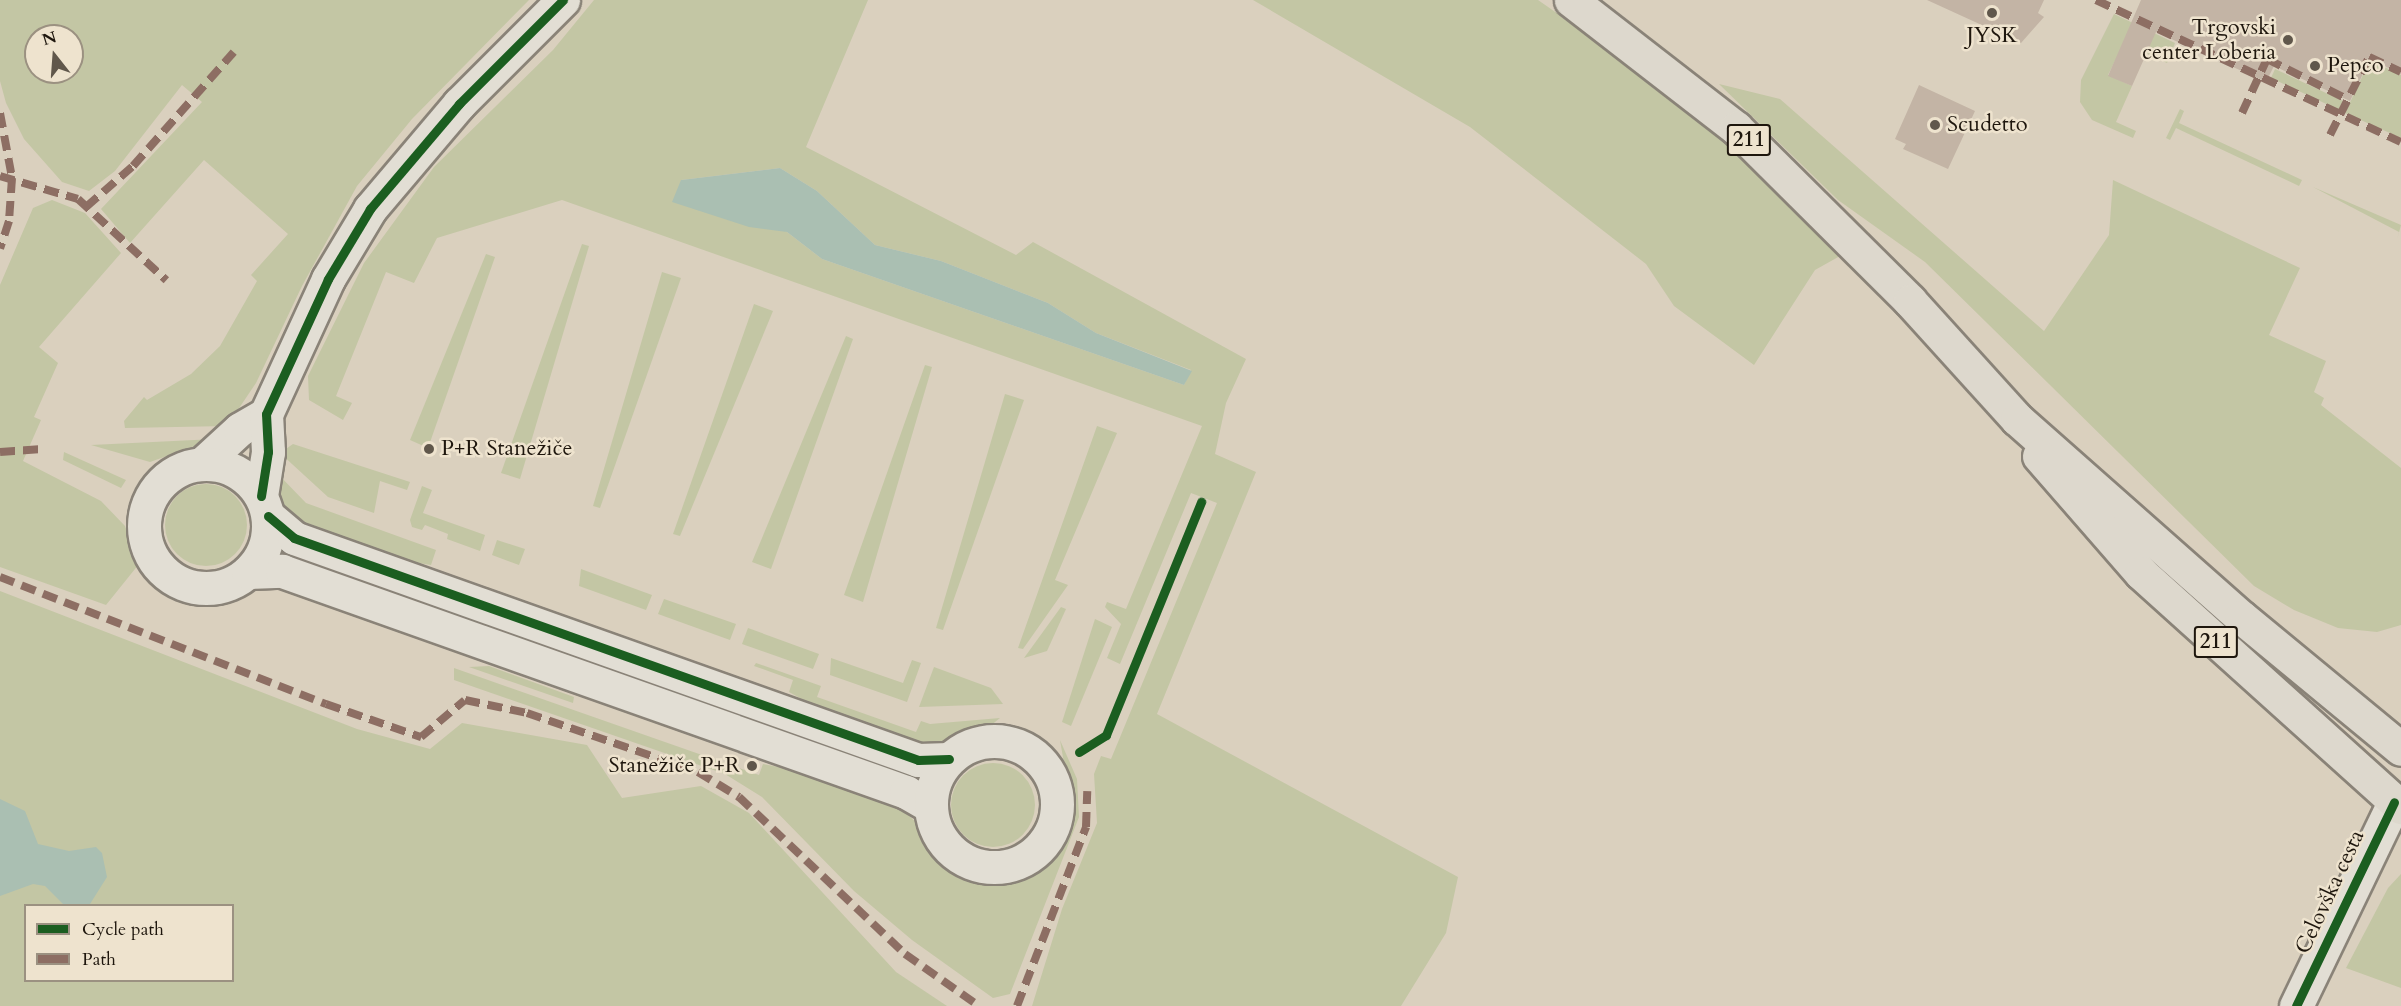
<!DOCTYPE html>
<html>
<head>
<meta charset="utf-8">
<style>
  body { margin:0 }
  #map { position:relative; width:2401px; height:1006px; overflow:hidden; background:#dad0be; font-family:Cardo,serif }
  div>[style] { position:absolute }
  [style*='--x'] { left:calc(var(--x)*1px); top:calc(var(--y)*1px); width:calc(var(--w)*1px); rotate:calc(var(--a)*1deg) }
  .green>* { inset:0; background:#c3c6a4 }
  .round { border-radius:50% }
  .water>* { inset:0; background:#aabfb2 }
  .building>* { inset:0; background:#c3b4a5 }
  .roads { filter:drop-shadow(2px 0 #8a8378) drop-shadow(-2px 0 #8a8378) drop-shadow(0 2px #8a8378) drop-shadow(0 -2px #8a8378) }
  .minor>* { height:33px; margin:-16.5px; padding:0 16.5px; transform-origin:16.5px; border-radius:16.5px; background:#e2ded4 }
  .minor>.ring { margin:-16.5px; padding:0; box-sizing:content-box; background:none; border:33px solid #e2ded4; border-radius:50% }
  .major>* { height:33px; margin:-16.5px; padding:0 16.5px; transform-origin:16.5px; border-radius:16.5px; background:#ddd8cd }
  .quiet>* { height:8px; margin-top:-4px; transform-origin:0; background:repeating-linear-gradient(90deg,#8d6e63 0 15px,transparent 0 23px) }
  .cycleway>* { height:9px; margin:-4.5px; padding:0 4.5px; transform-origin:4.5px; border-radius:4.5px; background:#1b5e20 }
  .dots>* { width:16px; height:16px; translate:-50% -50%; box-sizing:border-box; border:3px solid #eee3ce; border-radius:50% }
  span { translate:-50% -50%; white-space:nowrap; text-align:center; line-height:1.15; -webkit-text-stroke:5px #eee3ce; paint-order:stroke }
  .shield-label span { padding:2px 4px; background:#eee3ce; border:2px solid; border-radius:4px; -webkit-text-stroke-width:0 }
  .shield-label { font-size:21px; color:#1e160d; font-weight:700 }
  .poi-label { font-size:22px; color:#1e160d }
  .right { translate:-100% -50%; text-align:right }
  .left { translate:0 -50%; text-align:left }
  .street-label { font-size:22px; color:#1e160d }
  .legend { position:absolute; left:24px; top:904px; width:210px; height:78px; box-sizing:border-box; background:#eee3ce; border:2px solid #9b9181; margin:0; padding:8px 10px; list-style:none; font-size:18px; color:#1e160d }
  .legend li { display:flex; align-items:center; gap:12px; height:30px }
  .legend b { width:30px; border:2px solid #9b9181 }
  .north { position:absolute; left:24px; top:24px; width:60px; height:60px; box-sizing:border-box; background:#eee3ce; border:2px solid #9b9181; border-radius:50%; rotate:343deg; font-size:16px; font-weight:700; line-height:24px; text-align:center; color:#1e160d }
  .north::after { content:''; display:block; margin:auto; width:21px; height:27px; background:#60574b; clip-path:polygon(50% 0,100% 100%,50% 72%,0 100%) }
</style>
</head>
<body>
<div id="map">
  <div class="green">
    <div style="clip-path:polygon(evenodd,0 0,529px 0,412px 119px,357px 186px,302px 286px,256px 383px,227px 426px,125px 428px,124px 421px,144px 397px,147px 400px,191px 374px,220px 346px,257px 281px,251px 275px,288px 234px,204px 160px,130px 243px,101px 209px,202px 102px,182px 85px,115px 171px,89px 191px,62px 182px,24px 139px,6px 103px,0 81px,0 0,36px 36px,72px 36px,72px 72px,36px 72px,36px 36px)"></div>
    <div style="clip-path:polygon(evenodd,594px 0,868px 0,806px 147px,1016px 255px,1033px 242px,1246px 359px,1226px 403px,1215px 454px,1256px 472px,1157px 714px,1458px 877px,1446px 933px,1401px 1006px,1032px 1006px,1062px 909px,1097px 823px,1094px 774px,1101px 756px,1111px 759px,1217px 503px,1191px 493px,1120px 664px,1107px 658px,1121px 624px,1105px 607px,1107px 602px,1126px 609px,1202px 426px,562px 200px,437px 238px,414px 283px,386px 272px,336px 396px,352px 403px,343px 420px,309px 400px,308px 376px,364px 263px,434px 167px,553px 50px,594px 0,780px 168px,817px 191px,875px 245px,941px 261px,1048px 303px,1096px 333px,1191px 370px,1184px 385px,822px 259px,787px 232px,681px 180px,780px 168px)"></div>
    <div style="clip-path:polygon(1253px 0,1538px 0,1666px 89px,1752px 165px,1840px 256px,1815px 270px,1754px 365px,1674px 306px,1646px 264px,1470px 127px)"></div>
    <div style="clip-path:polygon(2114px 14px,2175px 43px,2167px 63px,2124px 43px,2108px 75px,2132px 86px,2116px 122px,2136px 131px,2133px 138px,2092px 120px,2080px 102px,2081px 80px)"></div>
    <div style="clip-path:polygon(2370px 60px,2401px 75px,2401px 138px,2345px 113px)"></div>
    <div style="clip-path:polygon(2275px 69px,2343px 101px,2339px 110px,2271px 78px)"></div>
    <div style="clip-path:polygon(1719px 84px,1780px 99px,2044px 331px,2109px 235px,2113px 180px,2300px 268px,2269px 335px,2326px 361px,2314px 392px,2324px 398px,2321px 405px,2401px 468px,2401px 625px,2377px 632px,2338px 628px,2294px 610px,2254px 586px,1925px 262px,1838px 200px)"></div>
    <div style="clip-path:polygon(2180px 109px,2184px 111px,2179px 123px,2302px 180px,2299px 186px,2176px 128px,2170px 140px,2166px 138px)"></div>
    <div style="clip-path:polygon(2313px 187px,2401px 225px,2397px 240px,2399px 232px)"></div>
    <div style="clip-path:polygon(52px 200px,85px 213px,121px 253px,39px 347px,58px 363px,34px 417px,41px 420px,23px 461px,101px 501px,125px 526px,139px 564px,106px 605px,0 567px,0 285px,33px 208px)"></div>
    <div style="clip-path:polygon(582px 244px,589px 246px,520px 479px,501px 473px)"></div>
    <div style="clip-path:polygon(486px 254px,495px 257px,428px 448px,410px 440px)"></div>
    <div style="clip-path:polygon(662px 272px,681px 278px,600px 508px,593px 506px)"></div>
    <div style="clip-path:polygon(754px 304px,773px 311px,680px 536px,673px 534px)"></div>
    <div style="clip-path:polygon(846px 336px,853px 339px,771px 569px,752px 562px)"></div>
    <div style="clip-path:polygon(925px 365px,932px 367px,863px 602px,844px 595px)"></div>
    <div style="clip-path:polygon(1005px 394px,1024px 400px,943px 630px,936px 628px)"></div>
    <div style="clip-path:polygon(1097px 426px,1117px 433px,1055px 580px,1068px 585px,1023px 649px,1018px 648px)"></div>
    <div style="clip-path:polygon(215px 439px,150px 462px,91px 445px)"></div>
    <div style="clip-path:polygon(293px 444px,410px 482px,407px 490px,380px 481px,374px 513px,328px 497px,280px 453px)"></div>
    <div style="clip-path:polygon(64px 452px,126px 480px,121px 488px,63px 460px)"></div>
    <div style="clip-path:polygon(276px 472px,306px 503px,436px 550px,431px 565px,375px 556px,308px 531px,283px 506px)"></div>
    <div class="round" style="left:165px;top:484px;width:82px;height:82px"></div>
    <div style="clip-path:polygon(422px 486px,432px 490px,423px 513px,485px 535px,480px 551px,447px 539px,448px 534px,425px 525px,422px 530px,412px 527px,410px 520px)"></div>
    <div style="clip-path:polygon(497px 540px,525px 549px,519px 565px,492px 555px)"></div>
    <div style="clip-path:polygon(581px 569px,652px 595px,646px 610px,579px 586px)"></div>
    <div style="clip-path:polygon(evenodd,0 591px,357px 729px,430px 749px,462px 723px,587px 745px,622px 798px,701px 786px,749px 813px,896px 972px,947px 1006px,0 1006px,0 591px,26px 906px,232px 906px,232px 980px,26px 980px,26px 906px)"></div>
    <div style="clip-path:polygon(664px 599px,736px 624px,730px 640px,658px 614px)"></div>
    <div style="clip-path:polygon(1061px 607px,1066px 609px,1047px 651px,1024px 658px)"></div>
    <div style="clip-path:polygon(1095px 619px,1112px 627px,1071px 726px,1062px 722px)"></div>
    <div style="clip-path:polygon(748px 628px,819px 654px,813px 669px,742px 644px)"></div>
    <div style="clip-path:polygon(831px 658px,903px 683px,912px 660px,921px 663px,907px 702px,830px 675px)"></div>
    <div style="clip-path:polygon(756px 663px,821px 686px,817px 697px,916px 732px,921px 721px,930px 724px,1000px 718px,990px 726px,928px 746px,851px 726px,789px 692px,793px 680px,754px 666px)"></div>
    <div style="clip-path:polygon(489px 666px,574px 697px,573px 703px,469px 667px)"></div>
    <div style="clip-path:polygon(934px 667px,991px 688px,1003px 704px,919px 707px)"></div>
    <div style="clip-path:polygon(454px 668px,759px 775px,763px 764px,819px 775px,895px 803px,918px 824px,942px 862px,980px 881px,1009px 880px,1028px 873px,1061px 842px,1071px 804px,1060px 740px,1077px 779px,1079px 817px,1010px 994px,993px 998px,912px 940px,854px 891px,762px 797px,725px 774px,454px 680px)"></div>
    <div class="round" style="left:951px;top:763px;width:84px;height:84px"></div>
    <div style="clip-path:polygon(2401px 874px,2401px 988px,2346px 968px,2388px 888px)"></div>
  </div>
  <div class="water">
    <div style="clip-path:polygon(780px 168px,817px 191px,875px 245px,941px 261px,1048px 303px,1096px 333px,1192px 371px,1184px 385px,822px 259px,787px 232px,749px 227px,672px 202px,681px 180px)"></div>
    <div style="clip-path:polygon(0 799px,25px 811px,38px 844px,69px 851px,96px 847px,102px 853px,107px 877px,90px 904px,64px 905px,45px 886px,33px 884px,0 896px)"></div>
  </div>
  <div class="building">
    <div style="clip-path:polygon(1927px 0,2044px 0,2038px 13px,2044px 17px,2021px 43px)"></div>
    <div style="clip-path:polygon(2141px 0,2401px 0,2401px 74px,2370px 59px,2350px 101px,2274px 66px,2266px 82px,2156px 32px,2132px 86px,2108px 76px)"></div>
    <div style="clip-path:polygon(1919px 85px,1975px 111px,1948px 169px,1903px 149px,1906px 144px,1895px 139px)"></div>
  </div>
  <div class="roads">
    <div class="minor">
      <div style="--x:203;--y:463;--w:50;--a:-42.6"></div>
      <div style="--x:240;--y:429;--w:30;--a:-30"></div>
      <div class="ring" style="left:144px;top:464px;width:91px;height:91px"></div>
      <div style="--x:261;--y:496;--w:45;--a:-81"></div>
      <div style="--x:268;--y:452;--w:38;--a:-93"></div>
      <div style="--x:266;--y:414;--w:149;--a:-65.3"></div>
      <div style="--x:328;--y:279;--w:82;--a:-59"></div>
      <div style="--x:370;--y:209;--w:138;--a:-49.7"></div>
      <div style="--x:459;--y:104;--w:147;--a:-45"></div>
      <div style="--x:268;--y:516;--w:34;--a:40"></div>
      <div style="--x:294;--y:538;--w:662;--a:19.58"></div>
      <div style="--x:918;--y:760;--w:31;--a:-2"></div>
      <div style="--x:248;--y:572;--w:34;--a:-2"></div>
      <div style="--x:282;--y:571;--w:662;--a:19.5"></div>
      <div style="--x:906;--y:792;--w:28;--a:30"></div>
      <div class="ring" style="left:931px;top:741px;width:93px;height:93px"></div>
      <div style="--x:2296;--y:1006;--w:226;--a:-64.3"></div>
    </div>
    <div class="major">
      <div style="--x:1571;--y:0;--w:209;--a:37.8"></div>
      <div style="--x:1736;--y:128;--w:245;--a:44.8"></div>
      <div style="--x:1910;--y:301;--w:159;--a:47.8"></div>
      <div style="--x:2017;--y:419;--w:299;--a:41.5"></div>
      <div style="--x:2241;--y:617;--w:207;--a:39.5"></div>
      <div style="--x:2039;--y:456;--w:155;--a:48.9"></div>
      <div style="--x:2141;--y:573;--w:350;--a:42"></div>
    </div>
  </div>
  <div class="quiet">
    <div style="--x:2096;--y:0;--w:336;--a:25"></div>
    <div style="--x:0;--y:113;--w:66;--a:79.5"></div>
    <div style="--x:12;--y:178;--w:43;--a:94"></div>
    <div style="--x:9;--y:221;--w:29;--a:108"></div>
    <div style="--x:2242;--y:113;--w:60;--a:-65.2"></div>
    <div style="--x:2267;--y:59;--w:89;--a:26.6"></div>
    <div style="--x:2330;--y:135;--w:87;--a:-63.4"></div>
    <div style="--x:2369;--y:57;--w:35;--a:25"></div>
    <div style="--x:0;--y:176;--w:81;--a:16.4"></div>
    <div style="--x:78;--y:199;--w:120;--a:42.6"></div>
    <div style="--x:86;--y:207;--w:62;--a:-41.1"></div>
    <div style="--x:133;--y:166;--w:152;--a:-48.5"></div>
    <div style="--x:0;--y:452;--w:42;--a:-4.1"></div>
    <div style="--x:0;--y:577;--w:350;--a:21.3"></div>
    <div style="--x:326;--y:704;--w:101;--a:19.2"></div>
    <div style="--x:421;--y:737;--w:57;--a:-40.1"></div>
    <div style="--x:465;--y:700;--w:63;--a:11.8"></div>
    <div style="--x:527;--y:713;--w:181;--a:19"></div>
    <div style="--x:698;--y:772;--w:48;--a:31.4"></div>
    <div style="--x:739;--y:797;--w:228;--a:43.4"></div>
    <div style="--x:905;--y:954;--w:90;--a:35.1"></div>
    <div style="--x:1017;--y:1006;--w:192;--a:-68.9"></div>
    <div style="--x:1086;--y:827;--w:36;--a:-88"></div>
  </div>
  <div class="cycleway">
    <div style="--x:261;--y:496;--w:45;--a:-81"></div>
    <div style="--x:268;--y:452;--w:38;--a:-93"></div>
    <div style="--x:266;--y:414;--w:149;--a:-65.3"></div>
    <div style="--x:328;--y:279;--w:82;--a:-59"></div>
    <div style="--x:370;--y:209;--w:138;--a:-49.7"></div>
    <div style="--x:459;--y:104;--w:147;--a:-45"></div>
    <div style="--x:268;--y:516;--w:34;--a:40"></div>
    <div style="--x:294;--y:538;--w:662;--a:19.58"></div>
    <div style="--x:918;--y:760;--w:31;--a:-2"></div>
    <div style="--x:1079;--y:752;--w:32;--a:-32"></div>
    <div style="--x:1106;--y:735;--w:252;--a:-67.8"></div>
    <div style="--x:2296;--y:1006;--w:226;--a:-64.3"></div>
  </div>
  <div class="dots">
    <div style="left:1992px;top:13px;background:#60574b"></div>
    <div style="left:2288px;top:40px;background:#60574b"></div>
    <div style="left:2315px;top:66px;background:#60574b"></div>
    <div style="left:1935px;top:125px;background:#60574b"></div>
    <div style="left:429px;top:449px;background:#60574b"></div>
    <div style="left:752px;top:766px;background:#60574b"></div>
  </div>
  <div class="shield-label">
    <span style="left:1749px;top:140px">211</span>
    <span style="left:2216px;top:642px">211</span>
  </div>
  <div class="poi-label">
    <span class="right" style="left:2276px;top:40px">Trgovski<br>center Loberia</span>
    <span style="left:1992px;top:36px">JYSK</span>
    <span class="left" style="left:2327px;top:66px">Pepco</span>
    <span class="left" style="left:1947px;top:125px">Scudetto</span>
    <span class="left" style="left:441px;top:449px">P+R Stanežiče</span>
    <span class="right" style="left:740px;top:766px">Stanežiče P+R</span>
  </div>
  <div class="street-label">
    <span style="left:2330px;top:892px;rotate:-65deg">Celovška cesta</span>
  </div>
  <ul class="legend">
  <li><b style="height:8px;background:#1b5e20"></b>Cycle path</li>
  <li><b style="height:8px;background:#8d6e63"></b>Path</li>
  </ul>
  <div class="north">N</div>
</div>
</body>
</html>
